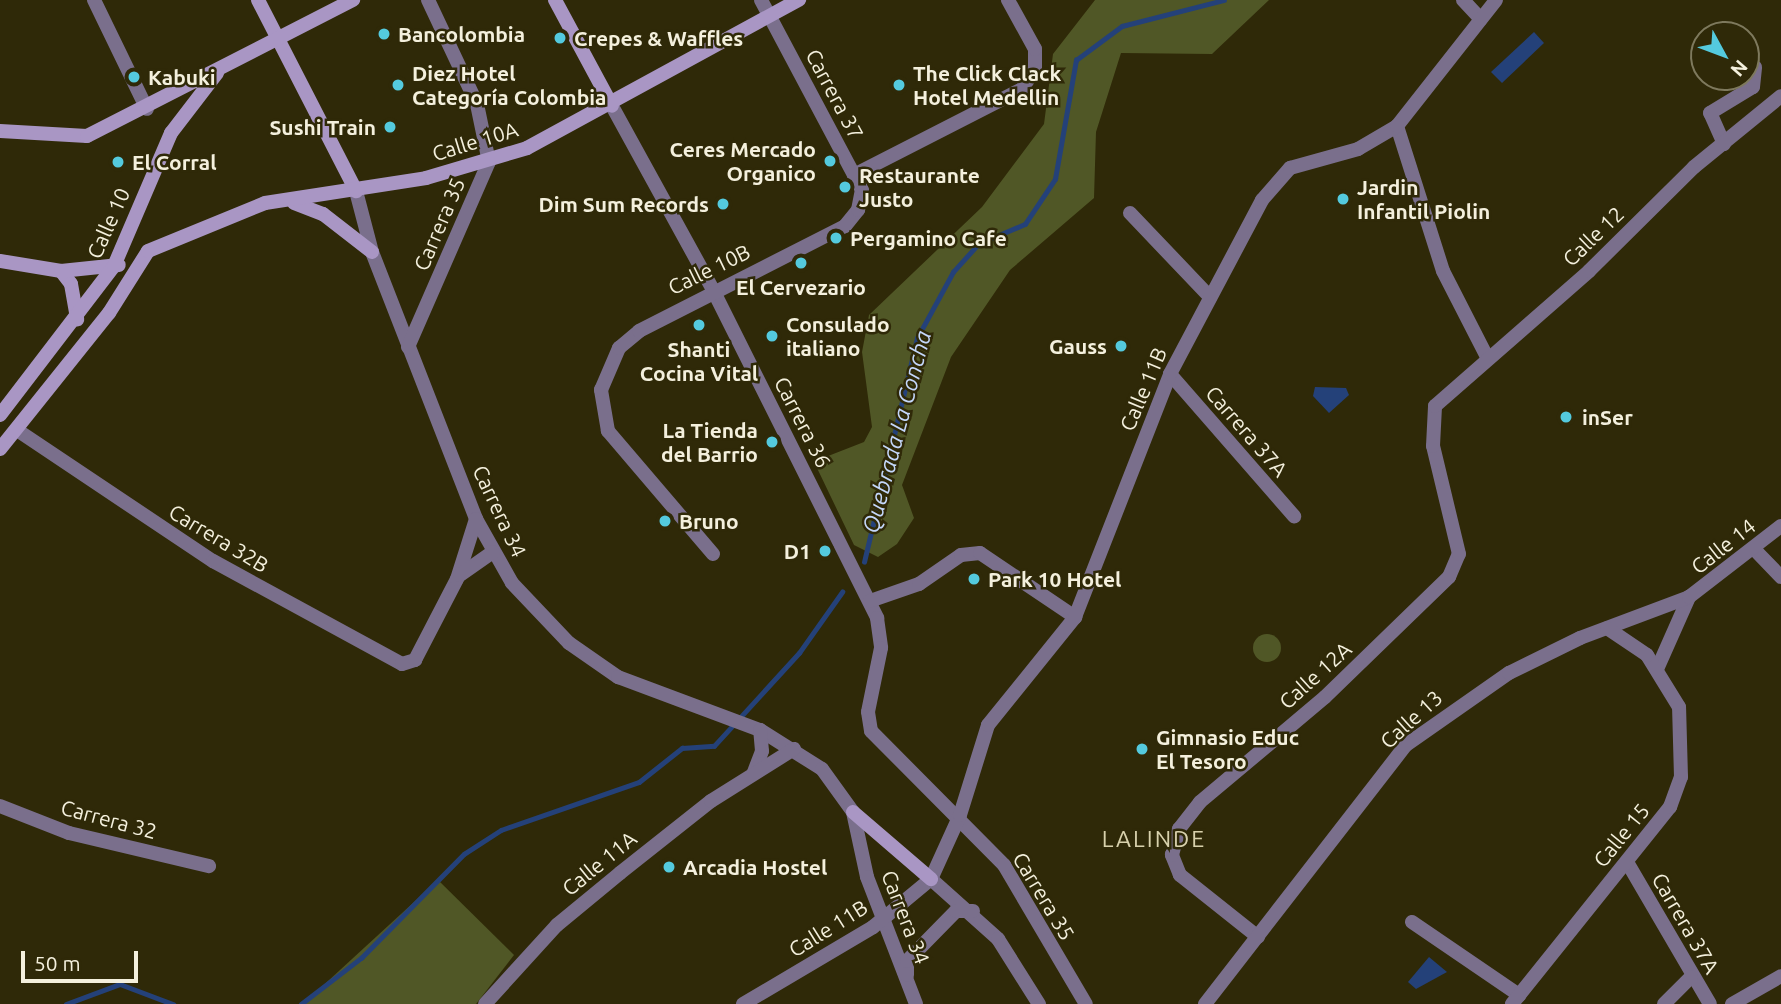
<!DOCTYPE html>
<html>
<head>
<meta charset="utf-8">
<style>
  body { margin:0 }
  #map { position:relative; width:1781px; height:1004px; overflow:hidden; background:#2f2908; font-family:Ubuntu,sans-serif }
  div>[style] { position:absolute }
  [style*='--x'] { left:calc(var(--x)*1px); top:calc(var(--y)*1px); width:calc(var(--w)*1px); rotate:calc(var(--a)*1deg) }
  .green>* { inset:0; background:#505726 }
  .round { border-radius:50% }
  .water>* { inset:0; background:#244179 }
  .stream>* { height:4.5px; margin:-2.25px; padding:0 2.25px; transform-origin:2.25px; border-radius:2.25px; background:#244179 }
  .street>* { height:14px; margin:-7px; padding:0 7px; transform-origin:7px; border-radius:7px; background:#7a6f8c }
  .secondary>* { height:14px; margin:-7px; padding:0 7px; transform-origin:7px; border-radius:7px; background:#a996c4 }
  .dots>* { width:19px; height:19px; translate:-50% -50%; box-sizing:border-box; border:4px solid #2f2908; border-radius:50% }
  span { translate:-50% -50%; white-space:nowrap; text-align:center; line-height:1.15; -webkit-text-stroke:5px #2f2908; paint-order:stroke }
  .poi-label { font-size:21px; color:#f4f0dd; font-weight:700 }
  .left { translate:0 -50%; text-align:left }
  .right { translate:-100% -50%; text-align:right }
  .street-label { font-size:21px; color:#f4f0dd }
  .water-label { font-size:23px; color:#c4d7fa; font-style:italic }
  .neighbourhood-label { font-size:23px; color:#d8d1ac; letter-spacing:2px }
  .north { position:absolute; left:1690px; top:21px; width:70px; height:70px; box-sizing:border-box; background:#2f2908; border:2px solid #7e795d; border-radius:50%; rotate:131deg; font-size:19px; font-weight:700; line-height:28px; text-align:center; color:#f4f0dd }
  .north::after { content:''; display:block; margin:auto; width:24px; height:32px; background:#54cade; clip-path:polygon(50% 0,100% 100%,50% 72%,0 100%) }
  .scale { position:absolute; left:21px; top:951px; width:117px; height:32px; box-sizing:border-box; border:4px solid #f4f0dd; border-top:0; padding-left:9px; font-size:21px; line-height:24px; white-space:nowrap; color:#f4f0dd; -webkit-text-stroke:5px #2f2908; paint-order:stroke }
</style>
</head>
<body>
<div id="map">
  <div class="green">
    <div style="clip-path:polygon(1095px 0,1269px 0,1212px 54px,1121px 53px,1096px 132px,1094px 198px,1010px 270px,951px 357px,902px 485px,914px 518px,897px 544px,878px 557px,854px 545px,817px 468px,823px 458px,864px 442px,872px 427px,862px 352px,869px 315px,982px 207px,1044px 124px,1053px 54px)"></div>
    <div class="round" style="left:1253px;top:634px;width:28px;height:28px"></div>
    <div style="clip-path:polygon(438px 880px,514px 955px,476px 1004px,303px 1004px)"></div>
  </div>
  <div class="water">
    <div style="clip-path:polygon(1534px 32px,1544px 43px,1502px 83px,1491px 72px)"></div>
    <div style="clip-path:polygon(1315px 387px,1346px 388px,1349px 395px,1329px 413px,1313px 396px)"></div>
    <div style="clip-path:polygon(1429px 957px,1447px 972px,1416px 989px,1408px 982px)"></div>
  </div>
  <div class="stream">
    <div style="--x:864;--y:562;--w:230;--a:-76.7"></div>
    <div style="--x:917;--y:338;--w:75;--a:-61.4"></div>
    <div style="--x:953;--y:272;--w:38;--a:-48"></div>
    <div style="--x:978;--y:244;--w:51;--a:-23.1"></div>
    <div style="--x:1025;--y:224;--w:54;--a:-56.3"></div>
    <div style="--x:1055;--y:179;--w:121;--a:-80"></div>
    <div style="--x:1076;--y:60;--w:57;--a:-36.5"></div>
    <div style="--x:1122;--y:26;--w:105;--a:-14.3"></div>
    <div style="--x:66;--y:1004;--w:58;--a:-20.3"></div>
    <div style="--x:120;--y:984;--w:57;--a:20.7"></div>
    <div style="--x:301;--y:1004;--w:76;--a:-37.5"></div>
    <div style="--x:361;--y:958;--w:146;--a:-45.3"></div>
    <div style="--x:464;--y:854;--w:44;--a:-33"></div>
    <div style="--x:501;--y:830;--w:146;--a:-19.2"></div>
    <div style="--x:639;--y:782;--w:55;--a:-38.3"></div>
    <div style="--x:682;--y:748;--w:32;--a:-4"></div>
    <div style="--x:714;--y:746;--w:126;--a:-47.6"></div>
    <div style="--x:799;--y:653;--w:75;--a:-54.8"></div>
  </div>
  <div class="street">
    <div style="--x:94;--y:0;--w:121;--a:64.1"></div>
    <div style="--x:1463;--y:0;--w:26;--a:47"></div>
    <div style="--x:612;--y:106;--w:210;--a:61.2"></div>
    <div style="--x:713;--y:290;--w:367;--a:63.4"></div>
    <div style="--x:877;--y:618;--w:30;--a:82"></div>
    <div style="--x:881;--y:648;--w:65;--a:101.5"></div>
    <div style="--x:868;--y:712;--w:19;--a:81"></div>
    <div style="--x:871;--y:731;--w:189;--a:45.2"></div>
    <div style="--x:1004;--y:865;--w:161;--a:59.5"></div>
    <div style="--x:1397;--y:126;--w:152;--a:72.4"></div>
    <div style="--x:1443;--y:271;--w:94;--a:62.9"></div>
    <div style="--x:1724;--y:144;--w:34;--a:-114"></div>
    <div style="--x:1710;--y:113;--w:50;--a:-31.2"></div>
    <div style="--x:1753;--y:87;--w:20;--a:-84"></div>
    <div style="--x:854;--y:175;--w:189;--a:-27.1"></div>
    <div style="--x:1022;--y:89;--w:24;--a:-57"></div>
    <div style="--x:1035;--y:69;--w:20;--a:-90"></div>
    <div style="--x:1035;--y:49;--w:56;--a:-118.9"></div>
    <div style="--x:356;--y:191;--w:63;--a:75.3"></div>
    <div style="--x:372;--y:252;--w:287;--a:68.7"></div>
    <div style="--x:476;--y:519;--w:73;--a:60.6"></div>
    <div style="--x:512;--y:583;--w:83;--a:46.5"></div>
    <div style="--x:569;--y:643;--w:60;--a:34.8"></div>
    <div style="--x:618;--y:677;--w:152;--a:20.5"></div>
    <div style="--x:760;--y:730;--w:73;--a:32.2"></div>
    <div style="--x:822;--y:769;--w:53;--a:54.2"></div>
    <div style="--x:853;--y:812;--w:66;--a:77.8"></div>
    <div style="--x:867;--y:877;--w:136;--a:68.9"></div>
    <div style="--x:1130;--y:213;--w:116;--a:46.4"></div>
    <div style="--x:408;--y:347;--w:202;--a:-66.4"></div>
    <div style="--x:489;--y:162;--w:59;--a:-101.7"></div>
    <div style="--x:477;--y:104;--w:115;--a:-115.2"></div>
    <div style="--x:1170;--y:374;--w:189;--a:48.9"></div>
    <div style="--x:17;--y:430;--w:236;--a:33.8"></div>
    <div style="--x:213;--y:561;--w:215;--a:28.6"></div>
    <div style="--x:402;--y:664;--w:14;--a:-17"></div>
    <div style="--x:415;--y:660;--w:91;--a:-62.6"></div>
    <div style="--x:457;--y:579;--w:63;--a:-72.4"></div>
    <div style="--x:1754;--y:549;--w:39;--a:46"></div>
    <div style="--x:713;--y:554;--w:162;--a:-130.5"></div>
    <div style="--x:608;--y:431;--w:42;--a:-99.7"></div>
    <div style="--x:601;--y:390;--w:46;--a:-66.8"></div>
    <div style="--x:619;--y:348;--w:26;--a:-40"></div>
    <div style="--x:639;--y:331;--w:231;--a:-27"></div>
    <div style="--x:845;--y:226;--w:21;--a:-51"></div>
    <div style="--x:858;--y:210;--w:20;--a:-79"></div>
    <div style="--x:862;--y:190;--w:215;--a:-118"></div>
    <div style="--x:460;--y:575;--w:40;--a:-34.9"></div>
    <div style="--x:870;--y:601;--w:52;--a:-19.1"></div>
    <div style="--x:919;--y:584;--w:51;--a:-34.6"></div>
    <div style="--x:961;--y:555;--w:19;--a:-6"></div>
    <div style="--x:980;--y:553;--w:115;--a:34"></div>
    <div style="--x:1658;--y:667;--w:77;--a:-66.1"></div>
    <div style="--x:754;--y:772;--w:22;--a:-69"></div>
    <div style="--x:762;--y:751;--w:21;--a:-95"></div>
    <div style="--x:0;--y:806;--w:74;--a:21.4"></div>
    <div style="--x:69;--y:833;--w:144;--a:13.3"></div>
    <div style="--x:1627;--y:862;--w:164;--a:59.7"></div>
    <div style="--x:931;--y:879;--w:90;--a:41.8"></div>
    <div style="--x:998;--y:939;--w:77;--a:57.8"></div>
    <div style="--x:1412;--y:922;--w:130;--a:34.3"></div>
    <div style="--x:1258;--y:937;--w:100;--a:-141.5"></div>
    <div style="--x:1180;--y:875;--w:22;--a:-112"></div>
    <div style="--x:1172;--y:855;--w:27;--a:-75"></div>
    <div style="--x:1179;--y:829;--w:34;--a:-52"></div>
    <div style="--x:1200;--y:802;--w:163;--a:-40"></div>
    <div style="--x:1325;--y:697;--w:173;--a:-44.1"></div>
    <div style="--x:1449;--y:577;--w:25;--a:-67"></div>
    <div style="--x:1459;--y:554;--w:111;--a:-103.5"></div>
    <div style="--x:1433;--y:446;--w:40;--a:-87.1"></div>
    <div style="--x:1435;--y:406;--w:205;--a:-41.2"></div>
    <div style="--x:1589;--y:271;--w:148;--a:-44.7"></div>
    <div style="--x:1694;--y:167;--w:112;--a:-39.2"></div>
    <div style="--x:907;--y:975;--w:14;--a:-90"></div>
    <div style="--x:907;--y:961;--w:70;--a:-45.6"></div>
    <div style="--x:956;--y:911;--w:17;--a:0"></div>
    <div style="--x:485;--y:1004;--w:107;--a:-47.7"></div>
    <div style="--x:557;--y:925;--w:82;--a:-39.5"></div>
    <div style="--x:620;--y:873;--w:116;--a:-38.4"></div>
    <div style="--x:711;--y:801;--w:98;--a:-32.1"></div>
    <div style="--x:743;--y:1004;--w:151;--a:-30.6"></div>
    <div style="--x:873;--y:927;--w:75;--a:-39.6"></div>
    <div style="--x:931;--y:879;--w:70;--a:-65.6"></div>
    <div style="--x:960;--y:815;--w:94;--a:-72.7"></div>
    <div style="--x:988;--y:725;--w:139;--a:-51.1"></div>
    <div style="--x:1075;--y:617;--w:261;--a:-68.6"></div>
    <div style="--x:1170;--y:374;--w:197;--a:-62.1"></div>
    <div style="--x:1262;--y:200;--w:43;--a:-48.8"></div>
    <div style="--x:1290;--y:168;--w:71;--a:-15.6"></div>
    <div style="--x:1358;--y:149;--w:45;--a:-30.5"></div>
    <div style="--x:1397;--y:126;--w:160;--a:-51.8"></div>
    <div style="--x:1205;--y:1004;--w:328;--a:-52.2"></div>
    <div style="--x:1406;--y:745;--w:126;--a:-35"></div>
    <div style="--x:1509;--y:673;--w:79;--a:-26.2"></div>
    <div style="--x:1580;--y:638;--w:116;--a:-20.6"></div>
    <div style="--x:1689;--y:597;--w:116;--a:-37.7"></div>
    <div style="--x:1512;--y:1004;--w:253;--a:-51.3"></div>
    <div style="--x:1670;--y:807;--w:32;--a:-70"></div>
    <div style="--x:1681;--y:777;--w:70;--a:-91.6"></div>
    <div style="--x:1679;--y:707;--w:61;--a:-121.6"></div>
    <div style="--x:1647;--y:655;--w:48;--a:-146"></div>
    <div style="--x:1664;--y:1004;--w:38;--a:-45"></div>
    <div style="--x:1732;--y:1004;--w:56;--a:-29.7"></div>
  </div>
  <div class="secondary">
    <div style="--x:258;--y:0;--w:215;--a:62.8"></div>
    <div style="--x:555;--y:0;--w:120;--a:61.7"></div>
    <div style="--x:0;--y:131;--w:87;--a:3.3"></div>
    <div style="--x:87;--y:136;--w:299;--a:-27.1"></div>
    <div style="--x:294;--y:203;--w:31;--a:21"></div>
    <div style="--x:323;--y:214;--w:62;--a:37.8"></div>
    <div style="--x:0;--y:261;--w:62;--a:9.3"></div>
    <div style="--x:61;--y:271;--w:58;--a:-5.9"></div>
    <div style="--x:61;--y:271;--w:16;--a:52"></div>
    <div style="--x:71;--y:284;--w:36;--a:80"></div>
    <div style="--x:0;--y:415;--w:188;--a:-52.6"></div>
    <div style="--x:114;--y:266;--w:145;--a:-66.8"></div>
    <div style="--x:171;--y:133;--w:76;--a:-52.5"></div>
    <div style="--x:0;--y:449;--w:174;--a:-51.3"></div>
    <div style="--x:109;--y:313;--w:73;--a:-57.8"></div>
    <div style="--x:148;--y:251;--w:126;--a:-22.3"></div>
    <div style="--x:265;--y:203;--w:163;--a:-8.8"></div>
    <div style="--x:426;--y:178;--w:105;--a:-16.5"></div>
    <div style="--x:527;--y:148;--w:310;--a:-28.6"></div>
    <div style="--x:853;--y:812;--w:103;--a:40.7"></div>
  </div>
  <div class="dots">
    <div style="left:384px;top:34px;background:#54cade"></div>
    <div style="left:560px;top:38px;background:#54cade"></div>
    <div style="left:134px;top:77px;background:#54cade"></div>
    <div style="left:398px;top:85px;background:#54cade"></div>
    <div style="left:899px;top:85px;background:#54cade"></div>
    <div style="left:390px;top:127px;background:#54cade"></div>
    <div style="left:830px;top:161px;background:#54cade"></div>
    <div style="left:118px;top:162px;background:#54cade"></div>
    <div style="left:845px;top:187px;background:#54cade"></div>
    <div style="left:1343px;top:199px;background:#54cade"></div>
    <div style="left:723px;top:204px;background:#54cade"></div>
    <div style="left:836px;top:238px;background:#54cade"></div>
    <div style="left:801px;top:263px;background:#54cade"></div>
    <div style="left:699px;top:325px;background:#54cade"></div>
    <div style="left:772px;top:336px;background:#54cade"></div>
    <div style="left:1121px;top:346px;background:#54cade"></div>
    <div style="left:1566px;top:417px;background:#54cade"></div>
    <div style="left:772px;top:442px;background:#54cade"></div>
    <div style="left:665px;top:521px;background:#54cade"></div>
    <div style="left:825px;top:551px;background:#54cade"></div>
    <div style="left:974px;top:579px;background:#54cade"></div>
    <div style="left:1142px;top:749px;background:#54cade"></div>
    <div style="left:669px;top:867px;background:#54cade"></div>
  </div>
  <div class="poi-label">
    <span class="left" style="left:398px;top:34px">Bancolombia</span>
    <span class="left" style="left:574px;top:38px">Crepes &amp; Waffles</span>
    <span class="left" style="left:412px;top:85px">Diez Hotel<br>Categoría Colombia</span>
    <span class="left" style="left:913px;top:85px">The Click Clack<br>Hotel Medellin</span>
    <span class="left" style="left:148px;top:77px">Kabuki</span>
    <span class="right" style="left:376px;top:127px">Sushi Train</span>
    <span class="right" style="left:816px;top:161px">Ceres Mercado<br>Organico</span>
    <span class="left" style="left:132px;top:162px">El Corral</span>
    <span class="left" style="left:859px;top:187px">Restaurante<br>Justo</span>
    <span class="left" style="left:1357px;top:199px">Jardin<br>Infantil Piolin</span>
    <span class="right" style="left:709px;top:204px">Dim Sum Records</span>
    <span class="left" style="left:850px;top:238px">Pergamino Cafe</span>
    <span style="left:801px;top:287px">El Cervezario</span>
    <span class="left" style="left:786px;top:336px">Consulado<br>italiano</span>
    <span class="right" style="left:1107px;top:346px">Gauss</span>
    <span style="left:699px;top:361px">Shanti<br>Cocina Vital</span>
    <span class="left" style="left:1582px;top:417px">inSer</span>
    <span class="right" style="left:758px;top:442px">La Tienda<br>del Barrio</span>
    <span class="left" style="left:679px;top:521px">Bruno</span>
    <span class="right" style="left:811px;top:551px">D1</span>
    <span class="left" style="left:988px;top:579px">Park 10 Hotel</span>
    <span class="left" style="left:1156px;top:749px">Gimnasio Educ<br>El Tesoro</span>
    <span class="left" style="left:683px;top:867px">Arcadia Hostel</span>
  </div>
  <div class="street-label">
    <span style="left:835px;top:94px;rotate:62deg">Carrera 37</span>
    <span style="left:475px;top:141px;rotate:-17deg">Calle 10A</span>
    <span style="left:108px;top:223px;rotate:-66deg">Calle 10</span>
    <span style="left:439px;top:224px;rotate:-67deg">Carrera 35</span>
    <span style="left:1593px;top:236px;rotate:-44deg">Calle 12</span>
    <span style="left:709px;top:269px;rotate:-26deg">Calle 10B</span>
    <span style="left:1143px;top:389px;rotate:-67deg">Calle 11B</span>
    <span style="left:803px;top:422px;rotate:63deg">Carrera 36</span>
    <span style="left:1247px;top:431px;rotate:49deg">Carrera 37A</span>
    <span style="left:500px;top:511px;rotate:65deg">Carrera 34</span>
    <span style="left:219px;top:538px;rotate:31deg">Carrera 32B</span>
    <span style="left:1723px;top:546px;rotate:-38deg">Calle 14</span>
    <span style="left:1315px;top:675px;rotate:-42deg">Calle 12A</span>
    <span style="left:1411px;top:719px;rotate:-42deg">Calle 13</span>
    <span style="left:109px;top:819px;rotate:15deg">Carrera 32</span>
    <span style="left:1621px;top:835px;rotate:-51deg">Calle 15</span>
    <span style="left:599px;top:863px;rotate:-39deg">Calle 11A</span>
    <span style="left:1044px;top:896px;rotate:59deg">Carrera 35</span>
    <span style="left:906px;top:917px;rotate:69deg">Carrera 34</span>
    <span style="left:1686px;top:923px;rotate:60deg">Carrera 37A</span>
    <span style="left:828px;top:928px;rotate:-32deg">Calle 11B</span>
  </div>
  <div class="water-label">
    <span style="left:897px;top:432px;rotate:-75deg">Quebrada La Concha</span>
  </div>
  <div class="neighbourhood-label">
    <span style="left:1154px;top:839px">LALINDE</span>
  </div>
  <div class="north">N</div>
  <div class="scale">50 m</div>
</div>
</body>
</html>
